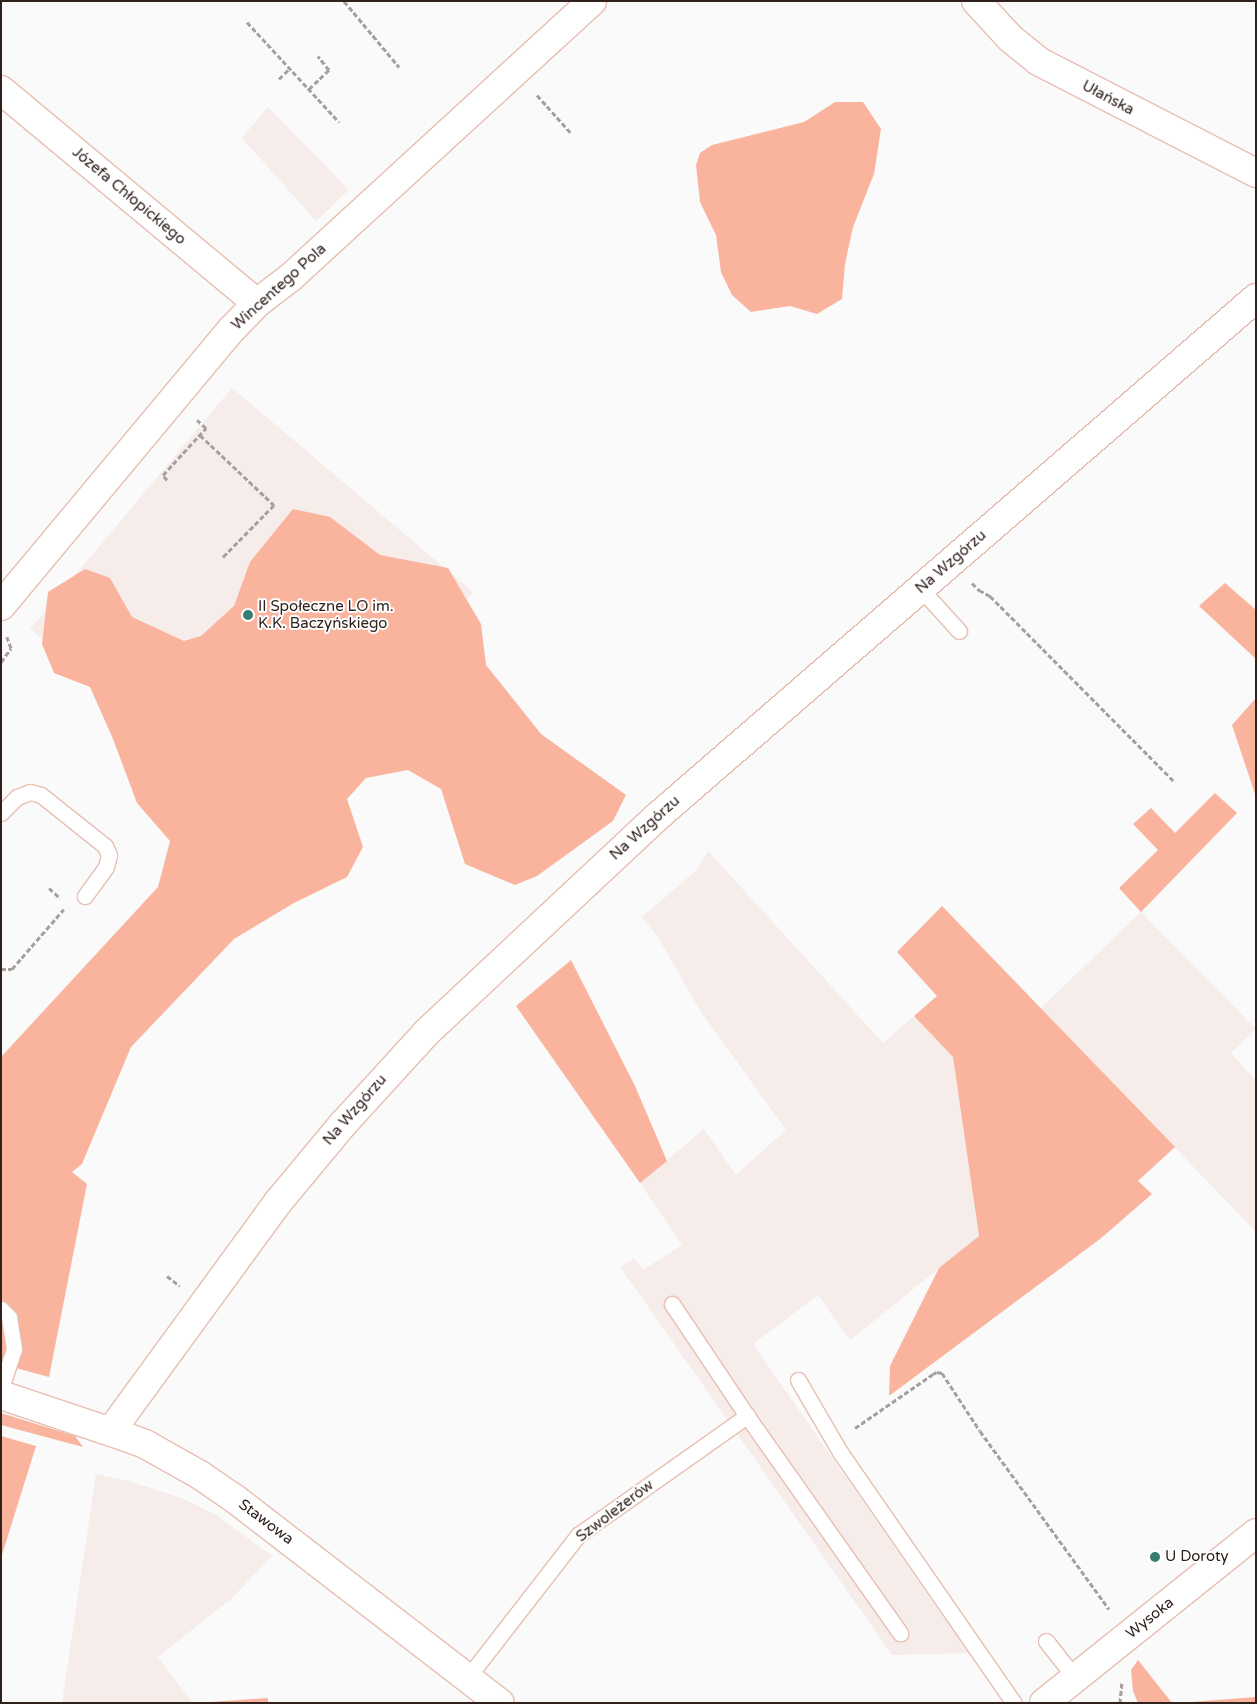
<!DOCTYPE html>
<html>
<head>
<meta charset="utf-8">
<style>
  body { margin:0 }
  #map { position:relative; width:1257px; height:1704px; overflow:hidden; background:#fafafa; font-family:"Varela Round",sans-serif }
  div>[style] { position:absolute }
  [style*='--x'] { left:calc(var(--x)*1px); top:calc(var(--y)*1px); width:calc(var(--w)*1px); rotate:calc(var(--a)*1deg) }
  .built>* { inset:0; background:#f6ece9 }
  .green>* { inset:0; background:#fab49d }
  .path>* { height:3px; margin-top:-1.5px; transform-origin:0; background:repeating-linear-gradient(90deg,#a5a09d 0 5px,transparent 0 7.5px) }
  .roads { filter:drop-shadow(1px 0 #e7bfb2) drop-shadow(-1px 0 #e7bfb2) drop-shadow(0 1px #e7bfb2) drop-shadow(0 -1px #e7bfb2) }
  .lane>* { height:15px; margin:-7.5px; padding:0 7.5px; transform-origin:7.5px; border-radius:7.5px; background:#fff }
  .street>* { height:28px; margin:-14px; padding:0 14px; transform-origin:14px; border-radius:14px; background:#fff }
  .secondary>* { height:28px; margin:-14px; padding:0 14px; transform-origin:14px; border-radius:14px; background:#fff }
  .dots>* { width:14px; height:14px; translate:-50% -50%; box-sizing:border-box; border:2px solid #fff; border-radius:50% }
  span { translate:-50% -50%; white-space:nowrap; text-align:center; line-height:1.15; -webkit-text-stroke:4px #fff; paint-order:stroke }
  .street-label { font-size:15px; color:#2f211c }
  .poi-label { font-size:15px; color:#2f211c }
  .left { translate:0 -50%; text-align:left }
  .frame { position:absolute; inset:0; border:2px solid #2f211c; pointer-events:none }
</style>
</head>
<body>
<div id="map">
  <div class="built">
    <div style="clip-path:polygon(268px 107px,349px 190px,316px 221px,242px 138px)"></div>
    <div style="clip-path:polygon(232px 388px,473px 592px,355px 729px,221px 786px,30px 629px)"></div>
    <div style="clip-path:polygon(708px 851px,883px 1043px,914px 1016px,953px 1057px,979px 1236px,850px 1340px,818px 1295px,753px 1344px,941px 1614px,970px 1653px,892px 1655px,621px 1268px,634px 1258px,643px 1270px,682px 1245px,640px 1183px,704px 1129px,736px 1175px,786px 1130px,699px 1009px,659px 939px,642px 917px,697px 870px)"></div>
    <div style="clip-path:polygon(1141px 912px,1256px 1029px,1231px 1053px,1256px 1081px,1256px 1232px,1041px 1008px)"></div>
    <div style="clip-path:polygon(96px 1474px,129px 1481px,184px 1499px,218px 1516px,272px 1556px,232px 1598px,158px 1657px,193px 1703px,62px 1703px)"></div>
  </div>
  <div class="green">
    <div style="clip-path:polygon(835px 102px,863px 102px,881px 129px,874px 174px,853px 227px,845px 264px,842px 299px,817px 314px,790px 306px,751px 312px,732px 295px,721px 272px,716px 235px,700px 202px,696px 165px,700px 153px,712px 145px,804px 122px)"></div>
    <div style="clip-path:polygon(293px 509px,330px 517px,380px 555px,448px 568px,481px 624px,486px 665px,541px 734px,626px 795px,613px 821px,537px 876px,515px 885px,465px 864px,441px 789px,408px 770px,366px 778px,347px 799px,363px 847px,347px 877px,294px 903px,234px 939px,131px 1047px,82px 1164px,72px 1172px,87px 1184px,49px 1377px,1px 1364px,1px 1057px,158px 887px,170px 841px,137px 803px,113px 739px,90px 687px,54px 673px,42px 644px,48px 592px,85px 569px,110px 578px,132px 617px,184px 641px,201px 636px,234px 606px,250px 562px)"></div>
    <div style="clip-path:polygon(1225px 583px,1256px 610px,1256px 659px,1199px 606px)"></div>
    <div style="clip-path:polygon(1256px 698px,1256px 797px,1232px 725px)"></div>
    <div style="clip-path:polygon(1215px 793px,1237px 813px,1141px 912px,1119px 888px,1158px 850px,1133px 824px,1151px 808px,1175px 833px)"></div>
    <div style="clip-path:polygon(942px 906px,1175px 1147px,1138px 1181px,1152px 1194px,1100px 1239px,889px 1396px,890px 1366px,939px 1268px,979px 1236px,953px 1057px,914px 1016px,937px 996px,897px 952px)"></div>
    <div style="clip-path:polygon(571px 960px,635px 1086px,667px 1161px,640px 1183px,516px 1006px)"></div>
    <div style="clip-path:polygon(1px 1413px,75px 1436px,83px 1447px,1px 1425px)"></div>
    <div style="clip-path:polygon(1px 1436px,36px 1446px,1px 1558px)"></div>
    <div style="clip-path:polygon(1138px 1660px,1172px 1703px,1138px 1703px,1133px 1691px,1131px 1670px)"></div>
    <div style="clip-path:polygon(1256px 1697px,1256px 1703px,1180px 1703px,1204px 1701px)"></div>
    <div style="clip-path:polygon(268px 1698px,268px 1703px,202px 1703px,211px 1702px)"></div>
  </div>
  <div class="path">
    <div style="--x:344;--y:1;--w:86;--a:50.2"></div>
    <div style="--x:247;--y:22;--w:136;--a:47.4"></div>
    <div style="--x:279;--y:79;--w:16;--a:-45"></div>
    <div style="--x:309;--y:89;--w:28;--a:-44"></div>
    <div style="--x:329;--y:70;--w:18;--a:-128"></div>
    <div style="--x:537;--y:95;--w:50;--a:48.3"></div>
    <div style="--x:200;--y:435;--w:102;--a:43.4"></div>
    <div style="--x:274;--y:505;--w:74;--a:134.5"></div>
    <div style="--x:167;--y:480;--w:6;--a:-129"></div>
    <div style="--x:163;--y:475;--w:64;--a:-47.5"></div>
    <div style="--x:206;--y:428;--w:12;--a:-138"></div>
    <div style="--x:972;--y:583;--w:10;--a:45"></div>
    <div style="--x:979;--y:590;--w:13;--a:29"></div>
    <div style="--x:990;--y:596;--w:260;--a:45.2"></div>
    <div style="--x:1;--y:662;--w:17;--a:-54"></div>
    <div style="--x:11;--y:648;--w:12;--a:-110"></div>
    <div style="--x:49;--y:888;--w:15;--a:42"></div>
    <div style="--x:1;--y:969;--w:11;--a:0"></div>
    <div style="--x:12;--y:969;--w:79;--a:-49.1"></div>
    <div style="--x:167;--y:1276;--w:16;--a:38"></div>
    <div style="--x:855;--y:1428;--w:95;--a:-34.7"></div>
    <div style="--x:933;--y:1374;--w:4;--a:-27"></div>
    <div style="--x:937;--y:1372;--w:5;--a:11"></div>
    <div style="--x:942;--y:1373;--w:69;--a:56.8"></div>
    <div style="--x:980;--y:1431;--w:220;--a:54.1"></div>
    <div style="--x:1120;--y:1703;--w:22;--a:-85"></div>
  </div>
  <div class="roads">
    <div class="lane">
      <div style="--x:920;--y:588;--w:58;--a:47.8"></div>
      <div style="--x:1;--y:813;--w:23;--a:-45"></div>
      <div style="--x:17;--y:797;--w:14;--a:-21"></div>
      <div style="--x:30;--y:792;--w:11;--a:15"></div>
      <div style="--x:41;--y:795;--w:82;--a:38.6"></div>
      <div style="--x:105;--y:846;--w:10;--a:66"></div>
      <div style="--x:109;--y:855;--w:12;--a:104"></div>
      <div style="--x:106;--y:867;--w:36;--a:126"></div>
      <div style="--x:672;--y:1304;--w:135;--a:56.2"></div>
      <div style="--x:747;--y:1416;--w:266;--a:54.8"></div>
      <div style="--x:1;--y:1309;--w:11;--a:45"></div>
      <div style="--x:9;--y:1317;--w:32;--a:81"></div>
      <div style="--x:14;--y:1349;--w:41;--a:108.4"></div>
      <div style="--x:798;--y:1380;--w:83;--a:59.7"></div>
      <div style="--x:840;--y:1452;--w:305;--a:55.3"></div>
      <div style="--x:1046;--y:1641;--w:47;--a:51.9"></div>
      <div style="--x:468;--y:1677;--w:180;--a:-52.2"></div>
      <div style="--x:578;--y:1535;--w:207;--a:-35.2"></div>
    </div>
    <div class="street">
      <div style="--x:976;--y:1;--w:50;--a:47.4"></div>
      <div style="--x:1010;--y:38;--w:36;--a:39"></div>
      <div style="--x:1038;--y:61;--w:245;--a:27.2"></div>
      <div style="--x:1;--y:90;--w:333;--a:39.8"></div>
      <div style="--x:1;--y:606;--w:361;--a:-50.2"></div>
      <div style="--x:232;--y:329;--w:36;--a:-46"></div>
      <div style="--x:257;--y:303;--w:43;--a:-37.4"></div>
      <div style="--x:291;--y:277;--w:408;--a:-42.5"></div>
      <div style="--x:111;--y:1431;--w:285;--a:-53.9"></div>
      <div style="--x:279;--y:1201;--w:100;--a:-50.3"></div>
      <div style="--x:343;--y:1124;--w:123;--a:-47.6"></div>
      <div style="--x:426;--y:1033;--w:318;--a:-43.1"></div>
      <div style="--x:658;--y:816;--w:791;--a:-40.9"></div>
    </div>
    <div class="secondary">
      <div style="--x:1;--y:1395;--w:132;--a:18.6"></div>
      <div style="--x:126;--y:1437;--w:20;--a:20"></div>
      <div style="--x:145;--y:1444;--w:63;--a:29.4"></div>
      <div style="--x:200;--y:1475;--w:42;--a:34.4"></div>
      <div style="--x:235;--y:1499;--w:334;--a:37.6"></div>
      <div style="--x:1044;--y:1703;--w:272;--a:-38.7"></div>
    </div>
  </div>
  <div class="dots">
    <div style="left:248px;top:615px;background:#387c70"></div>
    <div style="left:1155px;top:1557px;background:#387c70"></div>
  </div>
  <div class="street-label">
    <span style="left:1108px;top:98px;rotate:28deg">Ułańska</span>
    <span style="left:129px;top:196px;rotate:40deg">Józefa Chłopickiego</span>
    <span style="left:279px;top:287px;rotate:-42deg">Wincentego Pola</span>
    <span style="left:951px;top:562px;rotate:-41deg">Na Wzgórzu</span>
    <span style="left:645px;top:828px;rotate:-42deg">Na Wzgórzu</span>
    <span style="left:355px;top:1110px;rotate:-49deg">Na Wzgórzu</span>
    <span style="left:615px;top:1511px;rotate:-37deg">Szwoleżerów</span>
    <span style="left:266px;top:1522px;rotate:37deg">Stawowa</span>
    <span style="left:1150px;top:1618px;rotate:-39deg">Wysoka</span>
  </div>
  <div class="poi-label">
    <span class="left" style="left:258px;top:615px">II Społeczne LO im.<br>K.K. Baczyńskiego</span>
    <span class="left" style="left:1165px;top:1557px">U Doroty</span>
  </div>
  <div class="frame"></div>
</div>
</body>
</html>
